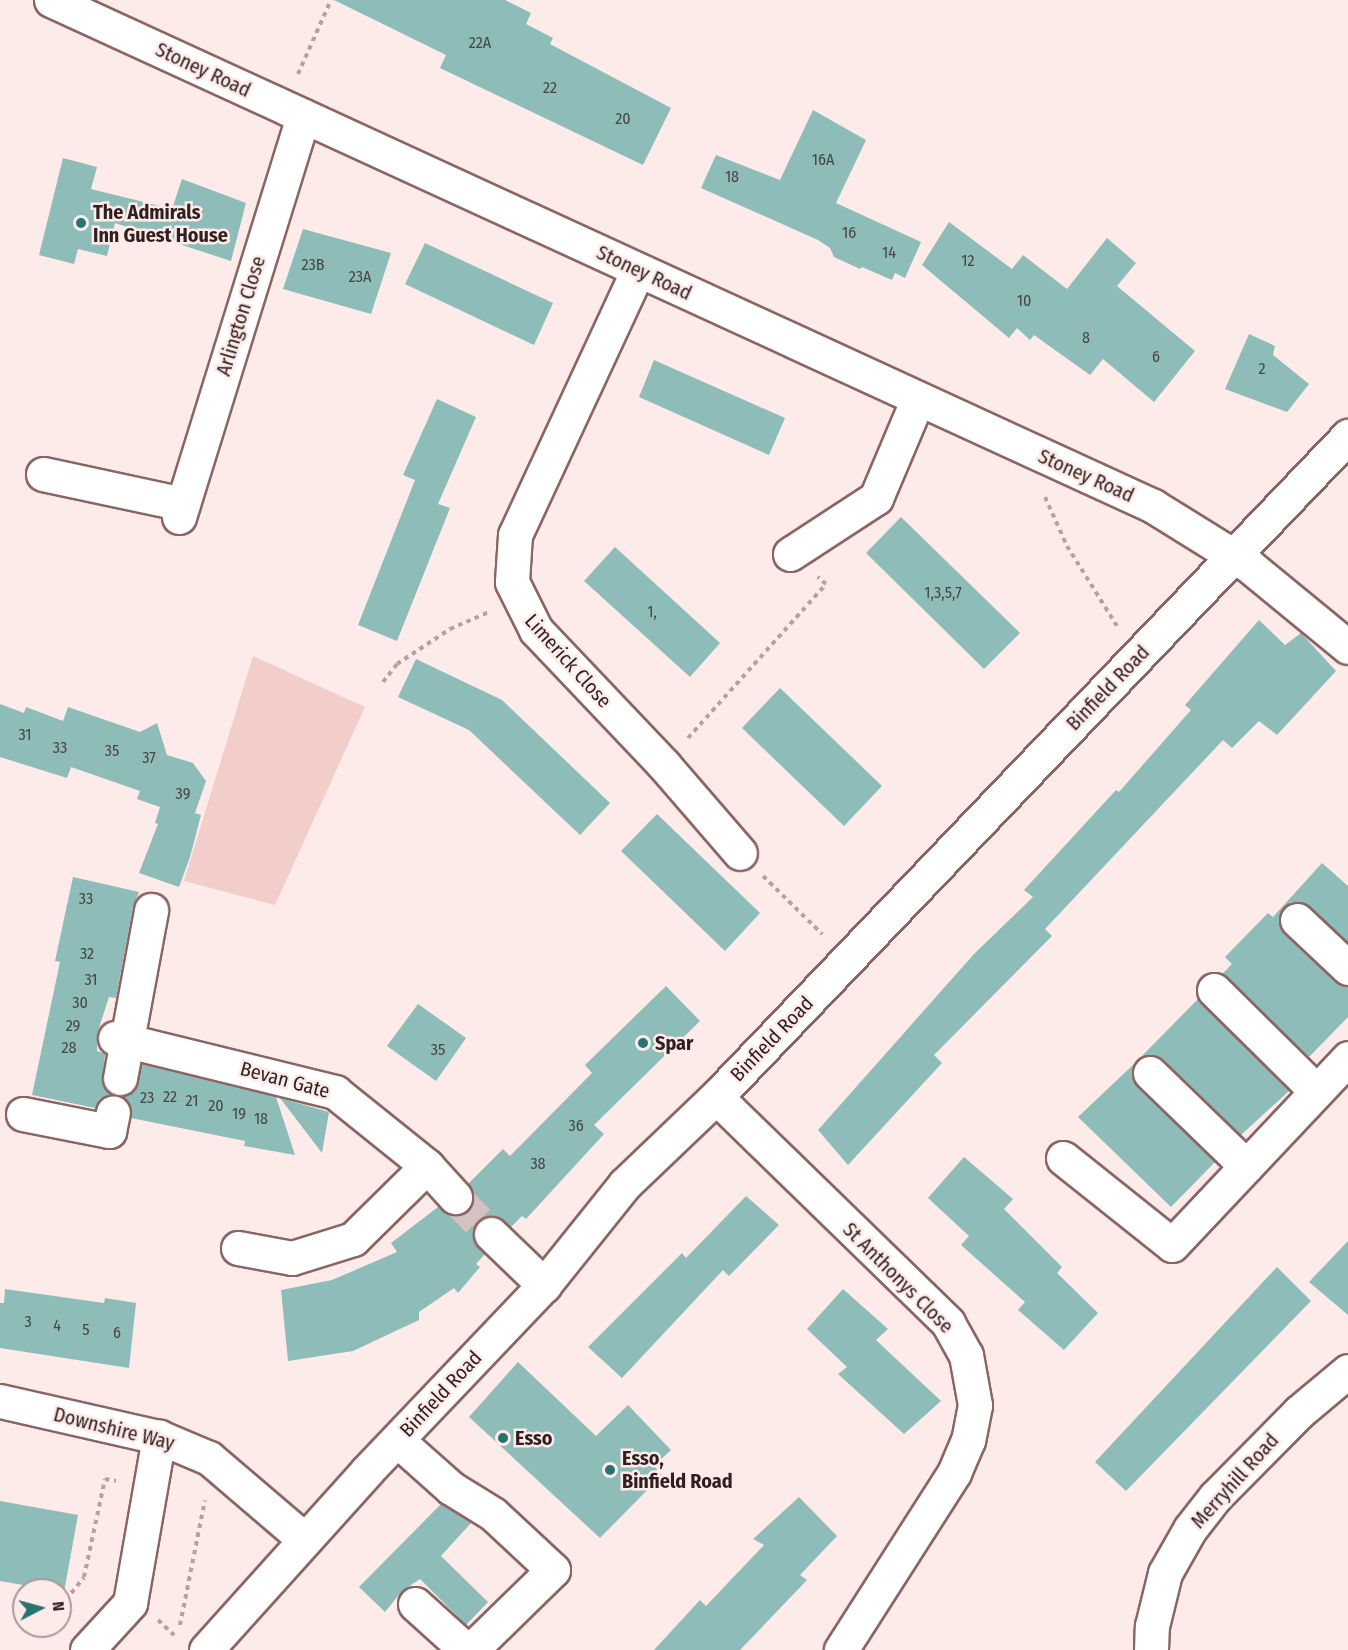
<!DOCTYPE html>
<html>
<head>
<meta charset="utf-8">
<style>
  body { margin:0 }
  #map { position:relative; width:1348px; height:1650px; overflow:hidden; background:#fcebe9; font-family:"Fira Sans Condensed",sans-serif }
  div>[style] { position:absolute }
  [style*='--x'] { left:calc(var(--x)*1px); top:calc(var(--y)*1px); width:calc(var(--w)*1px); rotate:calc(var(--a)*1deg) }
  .green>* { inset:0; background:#f2cdca }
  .building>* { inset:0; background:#8ebcb9 }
  .minor-tunnel>* { height:33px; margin-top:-16.5px; transform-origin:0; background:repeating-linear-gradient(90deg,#d3c2c0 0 33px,transparent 0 49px) }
  .path>* { height:4px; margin-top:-2px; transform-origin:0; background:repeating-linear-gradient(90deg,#b2a2a0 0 4.5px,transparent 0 9px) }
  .roads { filter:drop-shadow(2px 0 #8b6563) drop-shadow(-2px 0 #8b6563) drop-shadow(0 2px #8b6563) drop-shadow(0 -2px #8b6563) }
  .minor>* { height:33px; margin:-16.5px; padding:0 16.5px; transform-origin:16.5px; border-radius:16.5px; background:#fff }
  .major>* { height:33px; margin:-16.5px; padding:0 16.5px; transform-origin:16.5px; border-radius:16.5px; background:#fff }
  .dots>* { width:16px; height:16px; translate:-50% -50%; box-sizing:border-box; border:3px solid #fcebe9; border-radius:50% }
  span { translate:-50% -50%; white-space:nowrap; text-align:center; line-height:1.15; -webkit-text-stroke:5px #fcebe9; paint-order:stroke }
  .number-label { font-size:16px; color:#474645 }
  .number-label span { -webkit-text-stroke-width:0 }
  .street-label { font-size:20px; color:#2f1f1e }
  .poi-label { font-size:20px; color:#2f1f1e; font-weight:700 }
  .left { translate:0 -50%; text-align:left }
  .north { position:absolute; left:12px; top:1578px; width:60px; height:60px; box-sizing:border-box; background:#fcebe9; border:2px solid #aa9998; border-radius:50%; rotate:84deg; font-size:16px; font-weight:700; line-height:24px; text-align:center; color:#2f1f1e }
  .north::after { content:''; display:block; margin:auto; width:21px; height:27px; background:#287270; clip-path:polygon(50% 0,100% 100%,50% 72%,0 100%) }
</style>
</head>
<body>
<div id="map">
  <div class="green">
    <div style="clip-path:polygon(253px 656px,365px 707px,275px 905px,184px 881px)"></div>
  </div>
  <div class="building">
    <div style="clip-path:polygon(334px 0,505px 0,531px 13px,526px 24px,553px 38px,550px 44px,671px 108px,643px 165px,440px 68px,446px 55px)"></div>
    <div style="clip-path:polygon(813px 110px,866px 140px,836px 203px,921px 242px,905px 278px,895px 273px,892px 280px,862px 267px,860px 269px,834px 257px,830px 248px,818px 240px,701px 188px,716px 155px,780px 180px)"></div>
    <div style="clip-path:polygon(63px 158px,97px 167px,91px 189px,172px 209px,182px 179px,246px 203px,231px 261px,115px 223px,107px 256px,78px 249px,74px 264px,39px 255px)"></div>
    <div style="clip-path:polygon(949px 222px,1012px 269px,1023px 255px,1067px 289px,1107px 238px,1136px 263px,1117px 286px,1195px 351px,1154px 402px,1103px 359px,1090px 375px,1034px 335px,1030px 340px,1017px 328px,1009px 338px,922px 265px)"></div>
    <div style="clip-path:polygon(303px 229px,391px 253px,371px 314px,283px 289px)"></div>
    <div style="clip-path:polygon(425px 243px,553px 303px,534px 345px,405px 284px)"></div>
    <div style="clip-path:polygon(1249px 334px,1275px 346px,1273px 355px,1309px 384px,1287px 412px,1225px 389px)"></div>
    <div style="clip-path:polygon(654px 360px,785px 418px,769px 455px,639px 397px)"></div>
    <div style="clip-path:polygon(437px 399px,476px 417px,438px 504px,450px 508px,397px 641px,358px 625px,415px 480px,403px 475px)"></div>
    <div style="clip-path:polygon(901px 517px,1020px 633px,984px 669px,866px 553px)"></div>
    <div style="clip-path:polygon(615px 547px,720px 643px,690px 677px,584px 581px)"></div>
    <div style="clip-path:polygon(1259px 620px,1285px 645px,1301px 633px,1336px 671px,1277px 735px,1259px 721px,1232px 748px,1223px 740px,1045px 929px,1052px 936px,934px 1055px,942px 1063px,848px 1165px,818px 1130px,974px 954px,1033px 897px,1024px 890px,1116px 790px,1119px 792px,1191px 710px,1185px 705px)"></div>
    <div style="clip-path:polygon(416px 659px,502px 700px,610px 803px,580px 835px,469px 730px,398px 697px)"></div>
    <div style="clip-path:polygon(780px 688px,882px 786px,844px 826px,742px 728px)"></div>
    <div style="clip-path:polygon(0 704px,24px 713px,26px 707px,63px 721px,68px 707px,140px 732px,157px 723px,167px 755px,193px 763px,206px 781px,195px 813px,201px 815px,190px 857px,179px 887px,139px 873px,158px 824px,155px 823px,160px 807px,137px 799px,140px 791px,71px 767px,67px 778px,0 757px)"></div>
    <div style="clip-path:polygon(657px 814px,760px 913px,725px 951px,621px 851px)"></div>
    <div style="clip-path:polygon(1322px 863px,1348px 886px,1348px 942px,1302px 902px,1291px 902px,1279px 916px,1284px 934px,1335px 982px,1348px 986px,1348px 1017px,1309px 1057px,1222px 974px,1232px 964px,1225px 957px,1268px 913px,1273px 917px)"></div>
    <div style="clip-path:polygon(73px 877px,139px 892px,133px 907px,116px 998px,109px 997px,97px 1034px,97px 1051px,105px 1054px,102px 1084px,111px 1094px,99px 1099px,95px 1108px,32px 1095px,60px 962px,55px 961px)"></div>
    <div style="clip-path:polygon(666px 986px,700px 1021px,594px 1125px,604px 1134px,526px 1219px,522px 1216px,511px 1227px,495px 1216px,477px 1221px,473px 1239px,485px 1254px,476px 1264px,480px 1267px,458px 1293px,454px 1288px,419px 1312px,419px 1320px,353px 1351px,288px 1361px,281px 1290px,332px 1280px,397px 1252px,391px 1243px,438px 1207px,450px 1215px,467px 1211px,473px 1194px,468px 1184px,503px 1149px,510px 1156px,592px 1073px,585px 1065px)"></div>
    <div style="clip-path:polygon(1198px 999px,1289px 1091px,1241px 1135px,1163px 1059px,1154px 1055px,1140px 1058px)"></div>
    <div style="clip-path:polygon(418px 1004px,466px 1038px,436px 1081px,387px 1046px)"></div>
    <div style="clip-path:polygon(1135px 1063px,1132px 1078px,1137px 1086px,1215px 1162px,1171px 1207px,1078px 1117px)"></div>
    <div style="clip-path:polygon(142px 1064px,276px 1097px,295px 1155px,244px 1146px,245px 1141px,131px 1118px,131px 1106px,122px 1096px,135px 1090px)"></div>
    <div style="clip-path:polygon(280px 1098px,329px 1112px,322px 1153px)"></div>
    <div style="clip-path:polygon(964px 1157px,1013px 1199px,1004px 1209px,1062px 1267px,1057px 1273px,1098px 1313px,1064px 1350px,1018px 1310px,1025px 1302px,961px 1245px,969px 1236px,928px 1198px)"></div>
    <div style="clip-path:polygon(746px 1196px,779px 1225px,729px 1276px,723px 1270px,622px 1378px,588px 1347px,682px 1253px,686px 1258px)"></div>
    <div style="clip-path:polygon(1348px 1241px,1348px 1315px,1309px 1282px)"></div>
    <div style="clip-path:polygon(1277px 1267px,1311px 1301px,1126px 1491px,1095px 1462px)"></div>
    <div style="clip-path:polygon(5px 1289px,104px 1303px,105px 1298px,136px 1303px,129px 1368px,0 1348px,0 1303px,4px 1303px)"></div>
    <div style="clip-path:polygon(843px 1289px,888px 1329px,876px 1340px,941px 1401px,904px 1434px,838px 1374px,847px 1367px,807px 1329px)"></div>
    <div style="clip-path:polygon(518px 1362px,596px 1436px,628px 1405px,671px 1450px,654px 1466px,662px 1475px,600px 1538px,469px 1417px)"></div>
    <div style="clip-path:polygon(799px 1497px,837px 1536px,800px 1575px,807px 1580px,740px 1650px,654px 1650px,700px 1600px,706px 1606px,764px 1545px,753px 1539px)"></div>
    <div style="clip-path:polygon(0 1501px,78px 1515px,64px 1592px,0 1581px)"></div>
    <div style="clip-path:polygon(441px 1504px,471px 1523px,441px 1556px,488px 1602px,466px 1625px,420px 1579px,402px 1591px,385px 1612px,359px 1587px)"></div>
  </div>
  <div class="minor-tunnel">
    <div style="--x:455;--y:1197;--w:52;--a:45.8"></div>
  </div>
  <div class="path">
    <div style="--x:298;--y:74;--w:81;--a:-66"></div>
    <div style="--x:1045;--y:497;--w:54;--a:65.8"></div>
    <div style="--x:1067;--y:546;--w:94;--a:58"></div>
    <div style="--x:383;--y:682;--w:23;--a:-52"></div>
    <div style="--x:397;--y:664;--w:64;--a:-33.4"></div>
    <div style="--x:450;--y:629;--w:43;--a:-23.6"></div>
    <div style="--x:688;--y:738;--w:207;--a:-48.1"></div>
    <div style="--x:826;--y:584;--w:11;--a:-139"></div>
    <div style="--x:763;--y:876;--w:83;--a:44.5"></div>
    <div style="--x:60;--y:1607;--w:38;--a:-51"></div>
    <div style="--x:84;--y:1577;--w:100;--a:-77.9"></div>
    <div style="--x:105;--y:1479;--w:11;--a:10"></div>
    <div style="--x:158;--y:1620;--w:22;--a:43"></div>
    <div style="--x:180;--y:1625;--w:127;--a:-78.7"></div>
  </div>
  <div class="roads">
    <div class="minor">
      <div style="--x:51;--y:0;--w:1213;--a:24.66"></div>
      <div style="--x:1153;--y:506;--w:112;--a:31.8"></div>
      <div style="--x:1248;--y:565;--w:129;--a:39.4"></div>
      <div style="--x:638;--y:270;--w:292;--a:114.9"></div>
      <div style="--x:515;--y:535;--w:47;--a:93.7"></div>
      <div style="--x:512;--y:582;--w:54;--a:63.4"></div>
      <div style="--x:536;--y:630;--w:186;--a:46.5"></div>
      <div style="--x:664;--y:765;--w:116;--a:49.2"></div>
      <div style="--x:43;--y:474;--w:143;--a:12.1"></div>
      <div style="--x:179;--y:517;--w:420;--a:-72.8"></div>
      <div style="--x:790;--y:554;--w:103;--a:-33.1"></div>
      <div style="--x:876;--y:498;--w:105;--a:-67.1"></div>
      <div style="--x:1297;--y:920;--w:70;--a:43.3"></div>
      <div style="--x:1214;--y:990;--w:144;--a:44.7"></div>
      <div style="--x:115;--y:1038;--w:227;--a:13.8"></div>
      <div style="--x:335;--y:1092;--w:118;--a:38.8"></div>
      <div style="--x:427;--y:1166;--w:42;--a:47.9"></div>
      <div style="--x:1150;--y:1073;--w:134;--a:44.1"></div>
      <div style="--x:120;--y:1078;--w:171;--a:-79.5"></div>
      <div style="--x:716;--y:1097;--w:324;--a:44.2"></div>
      <div style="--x:948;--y:1323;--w:37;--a:61"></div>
      <div style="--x:966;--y:1355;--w:51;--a:79.8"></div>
      <div style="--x:975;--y:1405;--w:36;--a:101"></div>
      <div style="--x:968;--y:1440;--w:36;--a:113"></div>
      <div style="--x:954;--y:1473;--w:210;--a:122.6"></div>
      <div style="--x:23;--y:1114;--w:88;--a:11.2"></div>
      <div style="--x:109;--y:1131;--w:19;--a:-78"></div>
      <div style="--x:1063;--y:1158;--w:139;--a:38.6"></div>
      <div style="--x:1172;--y:1245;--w:257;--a:-46.7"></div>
      <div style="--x:491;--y:1234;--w:74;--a:43.9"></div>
      <div style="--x:238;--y:1248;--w:55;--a:10.5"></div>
      <div style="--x:292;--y:1258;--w:64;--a:-17.3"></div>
      <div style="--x:353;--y:1239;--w:104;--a:-44.6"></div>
      <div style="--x:0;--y:1401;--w:163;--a:12.8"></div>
      <div style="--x:159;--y:1437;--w:54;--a:22.8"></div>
      <div style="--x:209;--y:1458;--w:125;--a:40.5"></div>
      <div style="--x:397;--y:1440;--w:72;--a:41.6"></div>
      <div style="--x:451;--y:1488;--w:49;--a:31.8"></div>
      <div style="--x:493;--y:1514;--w:82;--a:43"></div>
      <div style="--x:553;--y:1570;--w:115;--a:135.7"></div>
      <div style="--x:415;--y:1604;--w:69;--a:42"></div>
      <div style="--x:87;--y:1650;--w:64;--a:-47.5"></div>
      <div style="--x:130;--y:1603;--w:169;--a:-80.1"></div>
      <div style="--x:1151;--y:1650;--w:24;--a:-88"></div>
      <div style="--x:1152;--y:1626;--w:55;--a:-76.2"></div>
      <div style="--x:1165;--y:1573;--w:51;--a:-60.4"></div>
      <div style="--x:1190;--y:1529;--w:41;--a:-52"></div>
      <div style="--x:1215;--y:1497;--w:120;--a:-45.3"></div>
      <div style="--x:1299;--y:1412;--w:64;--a:-39.9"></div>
    </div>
    <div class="major">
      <div style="--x:206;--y:1650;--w:241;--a:-48"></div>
      <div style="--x:367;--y:1471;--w:257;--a:-46.4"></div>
      <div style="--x:544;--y:1285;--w:129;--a:-51.3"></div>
      <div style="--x:625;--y:1184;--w:126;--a:-43.7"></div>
      <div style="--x:716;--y:1097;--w:915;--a:-46.28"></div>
    </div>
  </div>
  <div class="dots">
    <div style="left:81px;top:223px;background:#287270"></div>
    <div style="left:643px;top:1043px;background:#287270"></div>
    <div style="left:503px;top:1438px;background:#287270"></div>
    <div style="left:610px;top:1470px;background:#287270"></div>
  </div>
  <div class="number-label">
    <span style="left:480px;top:43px">22A</span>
    <span style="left:550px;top:88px">22</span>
    <span style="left:623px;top:119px">20</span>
    <span style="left:823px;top:160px">16A</span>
    <span style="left:732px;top:177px">18</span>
    <span style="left:849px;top:233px">16</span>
    <span style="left:889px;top:253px">14</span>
    <span style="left:968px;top:261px">12</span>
    <span style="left:313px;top:265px">23B</span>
    <span style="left:360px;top:277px">23A</span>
    <span style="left:1024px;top:301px">10</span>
    <span style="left:1086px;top:338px">8</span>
    <span style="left:1156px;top:357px">6</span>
    <span style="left:1262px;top:369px">2</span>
    <span style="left:943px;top:593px">1,3,5,7</span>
    <span style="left:652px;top:612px">1,</span>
    <span style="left:25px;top:735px">31</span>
    <span style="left:60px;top:748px">33</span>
    <span style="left:112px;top:751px">35</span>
    <span style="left:149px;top:758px">37</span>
    <span style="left:183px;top:794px">39</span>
    <span style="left:86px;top:899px">33</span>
    <span style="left:87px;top:954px">32</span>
    <span style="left:91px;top:980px">31</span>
    <span style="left:80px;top:1003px">30</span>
    <span style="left:73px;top:1026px">29</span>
    <span style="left:69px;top:1048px">28</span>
    <span style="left:438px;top:1050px">35</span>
    <span style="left:170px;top:1097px">22</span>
    <span style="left:147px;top:1098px">23</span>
    <span style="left:192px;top:1101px">21</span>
    <span style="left:216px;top:1106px">20</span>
    <span style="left:239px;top:1114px">19</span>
    <span style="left:261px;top:1119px">18</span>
    <span style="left:576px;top:1126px">36</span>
    <span style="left:538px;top:1164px">38</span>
    <span style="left:28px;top:1322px">3</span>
    <span style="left:57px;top:1326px">4</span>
    <span style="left:86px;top:1330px">5</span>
    <span style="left:117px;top:1333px">6</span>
  </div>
  <div class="street-label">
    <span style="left:203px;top:70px;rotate:25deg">Stoney Road</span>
    <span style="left:644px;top:273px;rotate:25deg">Stoney Road</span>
    <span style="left:241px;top:316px;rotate:-73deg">Arlington Close</span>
    <span style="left:1086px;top:476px;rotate:24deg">Stoney Road</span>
    <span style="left:568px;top:661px;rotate:48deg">Limerick Close</span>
    <span style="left:1108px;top:688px;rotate:-46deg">Binfield Road</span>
    <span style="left:772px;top:1039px;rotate:-46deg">Binfield Road</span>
    <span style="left:285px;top:1080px;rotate:15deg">Bevan Gate</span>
    <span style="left:898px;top:1278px;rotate:45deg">St Anthonys Close</span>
    <span style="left:441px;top:1394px;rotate:-47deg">Binfield Road</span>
    <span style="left:114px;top:1429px;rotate:14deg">Downshire Way</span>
    <span style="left:1235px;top:1481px;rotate:-48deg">Merryhill Road</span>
  </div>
  <div class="poi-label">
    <span class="left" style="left:93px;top:224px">The Admirals<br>Inn Guest House</span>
    <span class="left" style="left:655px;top:1043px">Spar</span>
    <span class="left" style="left:515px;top:1438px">Esso</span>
    <span class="left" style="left:622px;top:1470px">Esso,<br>Binfield Road</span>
  </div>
  <div class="north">N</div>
</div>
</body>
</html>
